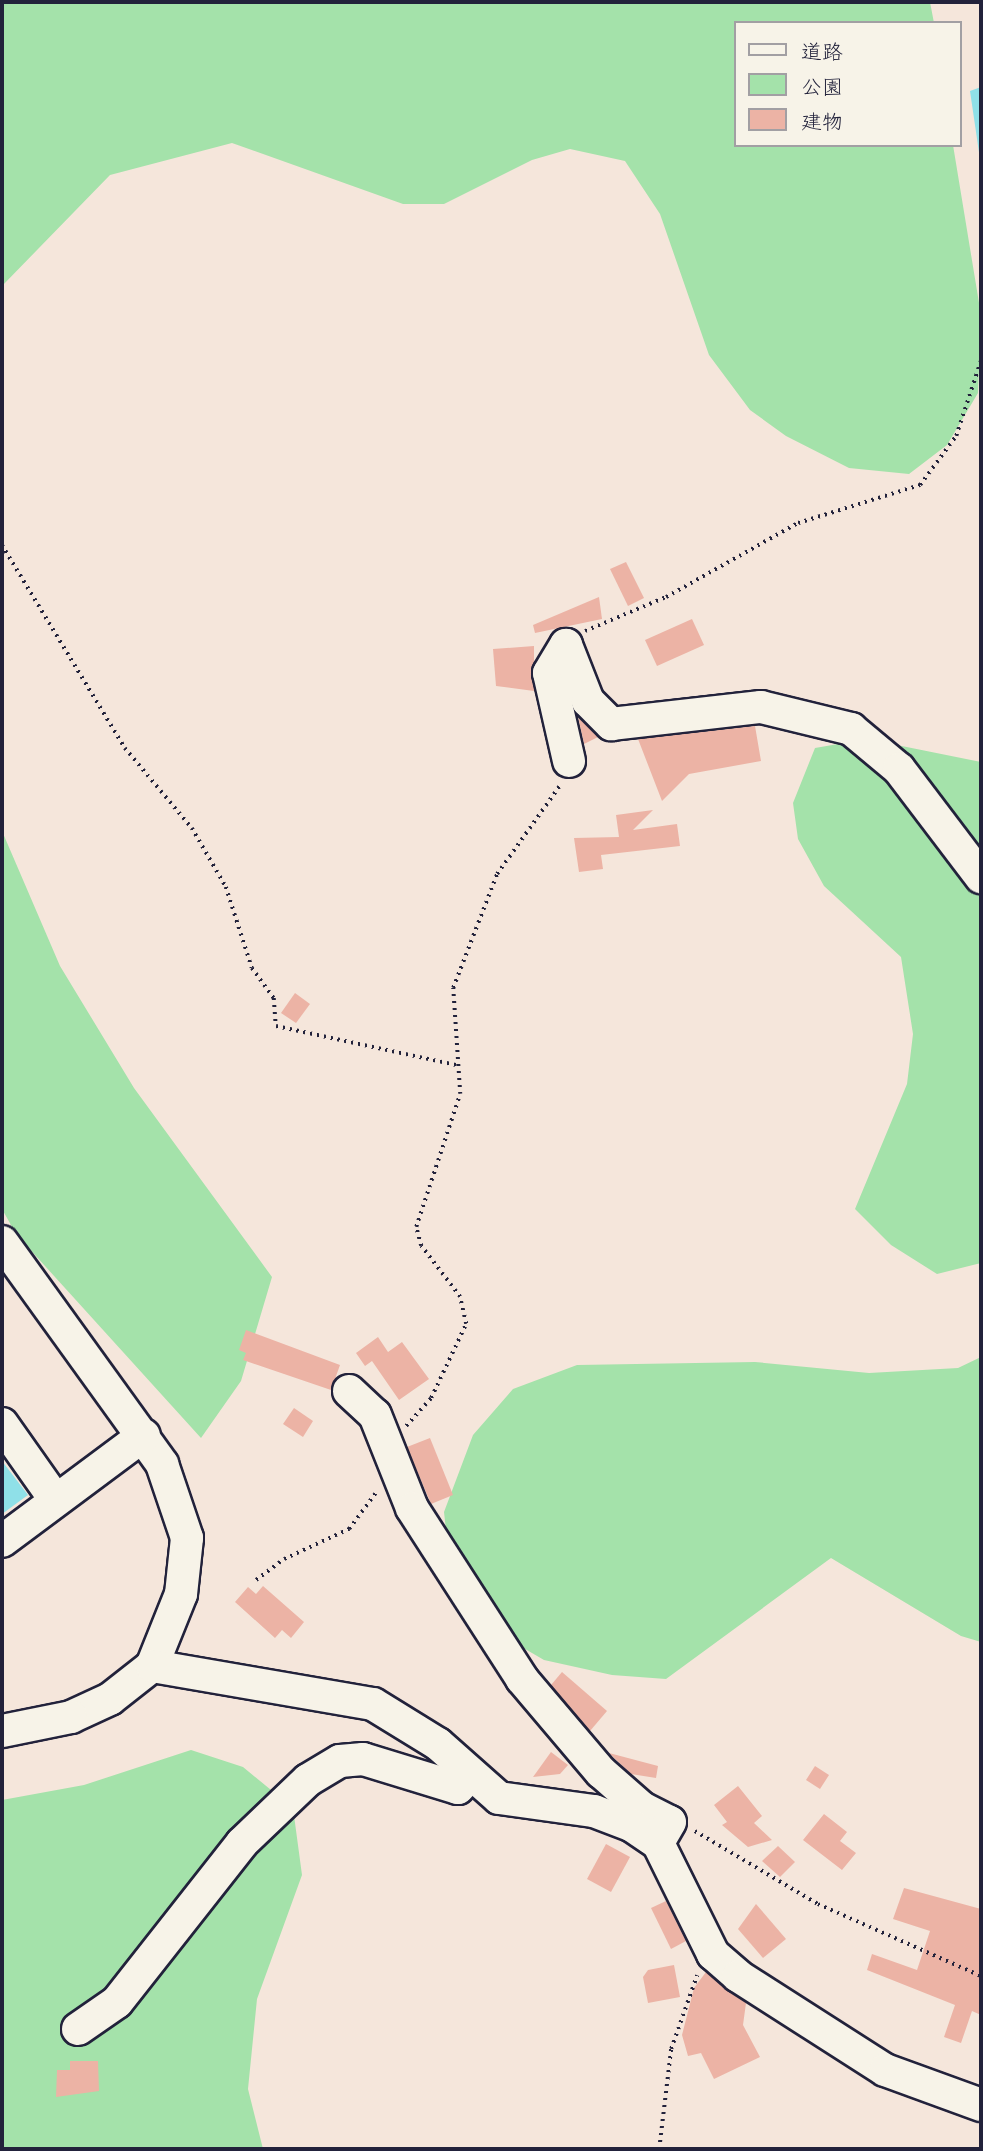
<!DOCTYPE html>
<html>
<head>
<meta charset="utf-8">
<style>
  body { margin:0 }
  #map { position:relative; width:983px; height:2151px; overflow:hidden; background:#f5e6db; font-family:Itim,"Klee One",sans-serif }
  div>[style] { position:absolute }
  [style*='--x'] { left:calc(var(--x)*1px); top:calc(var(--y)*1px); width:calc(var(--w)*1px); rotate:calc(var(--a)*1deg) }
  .green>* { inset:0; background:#a4e2aa }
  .water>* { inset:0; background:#8fe0e8 }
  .building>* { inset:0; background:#ecb3a5 }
  .path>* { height:3.5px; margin-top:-1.75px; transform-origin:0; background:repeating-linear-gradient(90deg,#22223b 0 2px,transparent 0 7px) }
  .roads { filter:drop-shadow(2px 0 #22223b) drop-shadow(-2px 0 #22223b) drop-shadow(0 2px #22223b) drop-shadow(0 -2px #22223b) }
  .minor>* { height:32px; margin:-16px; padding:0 16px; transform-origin:16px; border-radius:16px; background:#f7f3e8 }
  span { translate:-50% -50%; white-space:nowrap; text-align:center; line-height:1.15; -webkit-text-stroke:6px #f7f3e8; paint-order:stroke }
  .frame { position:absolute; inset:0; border:4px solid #22223b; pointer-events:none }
  .legend { position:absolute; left:734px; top:21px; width:228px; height:126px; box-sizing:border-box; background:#f7f3e8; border:2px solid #a29fa3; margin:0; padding:9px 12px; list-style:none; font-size:21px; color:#22223b }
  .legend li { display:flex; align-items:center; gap:14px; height:35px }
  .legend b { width:35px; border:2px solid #a29fa3 }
</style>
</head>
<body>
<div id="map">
  <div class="green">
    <div style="clip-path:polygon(2px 2px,930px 2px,934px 23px,736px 23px,736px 145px,953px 145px,981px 315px,978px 393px,947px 445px,909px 474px,849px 468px,786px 436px,750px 410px,709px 355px,660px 214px,625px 161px,570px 149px,532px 160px,444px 204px,403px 204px,232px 143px,110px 175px,2px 286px)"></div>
    <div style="clip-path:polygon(867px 739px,981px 762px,981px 1263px,937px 1274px,891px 1245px,855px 1209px,907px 1084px,913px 1034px,901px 957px,824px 886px,798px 839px,793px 803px,815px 748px)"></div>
    <div style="clip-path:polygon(2px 831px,60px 966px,134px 1088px,272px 1277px,241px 1381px,201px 1438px,16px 1234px,2px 1209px)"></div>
    <div style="clip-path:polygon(981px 1357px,981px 1642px,961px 1636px,831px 1558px,666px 1679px,612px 1675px,544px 1660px,486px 1626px,451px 1576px,444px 1512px,473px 1435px,513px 1389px,577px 1365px,755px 1362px,869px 1373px,958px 1368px)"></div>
    <div style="clip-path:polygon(191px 1750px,243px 1767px,293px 1808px,302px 1875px,257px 1999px,248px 2089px,263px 2149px,2px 2149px,2px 1800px,84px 1785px)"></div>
  </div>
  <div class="water">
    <div style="clip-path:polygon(981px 87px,981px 166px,970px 91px)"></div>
    <div style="clip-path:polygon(2px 1461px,28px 1495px,2px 1514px)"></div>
  </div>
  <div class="building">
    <div style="clip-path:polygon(626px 562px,644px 598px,628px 606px,610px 569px)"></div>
    <div style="clip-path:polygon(599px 597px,602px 619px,535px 633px,533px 625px)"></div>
    <div style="clip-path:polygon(692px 619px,704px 645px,657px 666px,645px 640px)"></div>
    <div style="clip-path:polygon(534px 646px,534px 691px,496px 686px,493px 649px)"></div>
    <div style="clip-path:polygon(578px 717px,598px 737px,584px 744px)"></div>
    <div style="clip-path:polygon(755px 726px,761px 761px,689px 774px,662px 801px,638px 739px)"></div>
    <div style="clip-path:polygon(653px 810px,633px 830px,677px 824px,680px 846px,601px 855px,603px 869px,579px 872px,574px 838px,619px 837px,616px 815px)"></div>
    <div style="clip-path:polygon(295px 993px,310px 1004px,296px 1023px,281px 1013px)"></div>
    <div style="clip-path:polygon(246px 1330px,340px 1365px,331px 1390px,243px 1360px,246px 1353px,239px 1350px)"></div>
    <div style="clip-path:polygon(378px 1337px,388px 1352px,402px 1342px,429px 1379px,399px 1400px,372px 1361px,365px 1366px,356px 1353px)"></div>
    <div style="clip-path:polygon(294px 1408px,313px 1421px,303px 1437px,283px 1424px)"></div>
    <div style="clip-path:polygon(430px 1438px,453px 1495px,431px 1504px,407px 1447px)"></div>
    <div style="clip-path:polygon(263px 1586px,304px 1622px,291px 1638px,282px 1630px,275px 1638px,235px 1602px,248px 1587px,256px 1594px)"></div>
    <div style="clip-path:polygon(562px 1672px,607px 1711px,590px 1731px,551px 1685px)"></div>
    <div style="clip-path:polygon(551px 1752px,568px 1765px,560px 1774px,533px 1777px)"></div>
    <div style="clip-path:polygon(609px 1753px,658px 1766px,656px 1778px,631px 1774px)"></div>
    <div style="clip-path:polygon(815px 1766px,829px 1775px,820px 1789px,806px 1780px)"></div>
    <div style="clip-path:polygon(738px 1786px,762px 1816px,754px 1823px,772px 1840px,748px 1847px,722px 1825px,727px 1822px,714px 1805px)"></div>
    <div style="clip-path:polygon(824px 1814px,847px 1832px,840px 1841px,856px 1853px,842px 1870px,803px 1840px)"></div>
    <div style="clip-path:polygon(606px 1844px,630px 1857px,611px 1892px,587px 1879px)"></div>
    <div style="clip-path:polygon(778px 1846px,795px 1862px,780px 1877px,762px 1861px)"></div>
    <div style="clip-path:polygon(904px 1888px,981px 1909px,981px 2015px,972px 2011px,961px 2043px,944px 2037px,955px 2005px,867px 1970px,872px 1954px,917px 1970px,930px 1931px,893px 1919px)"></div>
    <div style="clip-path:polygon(666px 1901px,686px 1941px,671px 1949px,651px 1908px)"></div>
    <div style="clip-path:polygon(756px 1904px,786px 1939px,763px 1958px,738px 1929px)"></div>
    <div style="clip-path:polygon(674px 1965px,680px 1997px,648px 2003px,643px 1977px,648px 1970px)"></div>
    <div style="clip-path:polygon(706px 1972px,746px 2003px,743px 2025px,760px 2057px,714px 2079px,701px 2053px,688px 2056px,682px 2035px,694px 1988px)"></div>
    <div style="clip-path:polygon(70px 2061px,98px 2061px,99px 2091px,56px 2097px,57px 2070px,70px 2070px)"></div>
  </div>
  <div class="path">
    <div style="--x:2;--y:545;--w:237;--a:58.8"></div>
    <div style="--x:125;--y:748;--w:104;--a:50.1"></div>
    <div style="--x:192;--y:828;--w:68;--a:60"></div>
    <div style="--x:226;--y:887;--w:85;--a:72.2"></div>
    <div style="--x:252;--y:968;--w:37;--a:54"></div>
    <div style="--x:274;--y:998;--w:28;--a:86"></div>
    <div style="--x:276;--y:1026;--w:185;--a:12.2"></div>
    <div style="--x:585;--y:631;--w:88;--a:-22.8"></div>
    <div style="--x:666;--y:597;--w:151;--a:-29.3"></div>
    <div style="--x:798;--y:523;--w:128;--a:-17.3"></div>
    <div style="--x:920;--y:485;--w:61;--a:-53.7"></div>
    <div style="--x:956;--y:436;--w:80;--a:-71.8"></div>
    <div style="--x:406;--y:1426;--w:38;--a:-48"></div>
    <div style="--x:431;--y:1398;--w:82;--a:-64.7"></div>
    <div style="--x:466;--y:1324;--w:28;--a:-103"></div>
    <div style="--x:460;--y:1297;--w:64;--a:-127.4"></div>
    <div style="--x:421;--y:1246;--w:20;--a:-105"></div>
    <div style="--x:416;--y:1227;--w:140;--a:-71.7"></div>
    <div style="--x:460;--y:1094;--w:106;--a:-93.8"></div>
    <div style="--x:453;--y:988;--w:122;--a:-68.9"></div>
    <div style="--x:497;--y:874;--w:110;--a:-54.6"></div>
    <div style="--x:256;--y:1580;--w:35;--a:-37"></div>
    <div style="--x:284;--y:1559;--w:72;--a:-24.8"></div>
    <div style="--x:349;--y:1529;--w:47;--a:-53.6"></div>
    <div style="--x:695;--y:1831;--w:143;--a:30.7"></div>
    <div style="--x:818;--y:1904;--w:178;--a:23.8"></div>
    <div style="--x:659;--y:2149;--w:101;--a:-83.2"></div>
    <div style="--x:671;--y:2049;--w:78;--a:-70.6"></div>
  </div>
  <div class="roads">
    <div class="minor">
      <div style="--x:569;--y:761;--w:90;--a:-102.8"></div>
      <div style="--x:549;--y:673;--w:33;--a:-59"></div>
      <div style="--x:566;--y:645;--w:60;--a:68.6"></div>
      <div style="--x:588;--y:701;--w:33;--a:45"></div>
      <div style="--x:611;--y:724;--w:151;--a:-6.5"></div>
      <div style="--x:761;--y:707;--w:93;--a:13.7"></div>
      <div style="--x:851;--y:729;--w:62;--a:39.8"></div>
      <div style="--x:899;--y:769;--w:136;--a:52.8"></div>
      <div style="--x:2;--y:1242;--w:274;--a:54.2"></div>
      <div style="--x:162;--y:1464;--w:78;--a:71.3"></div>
      <div style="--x:187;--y:1538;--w:56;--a:96.1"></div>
      <div style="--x:181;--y:1594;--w:78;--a:111.9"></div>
      <div style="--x:152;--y:1666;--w:53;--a:141.8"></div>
      <div style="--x:110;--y:1699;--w:43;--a:155.2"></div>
      <div style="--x:71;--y:1717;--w:70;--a:168.5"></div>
      <div style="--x:349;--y:1391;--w:35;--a:43"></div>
      <div style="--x:375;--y:1415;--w:100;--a:68.3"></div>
      <div style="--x:412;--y:1508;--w:203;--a:57.2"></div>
      <div style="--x:522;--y:1679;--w:122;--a:49.7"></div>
      <div style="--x:601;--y:1772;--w:55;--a:41.3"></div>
      <div style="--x:642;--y:1808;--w:31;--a:27"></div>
      <div style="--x:670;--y:1822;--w:24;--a:120"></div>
      <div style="--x:2;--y:1424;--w:92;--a:54.8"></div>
      <div style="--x:2;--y:1541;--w:177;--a:-36.7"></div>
      <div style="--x:152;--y:1666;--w:224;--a:9.8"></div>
      <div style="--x:373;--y:1704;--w:76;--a:31.6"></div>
      <div style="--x:438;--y:1744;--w:81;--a:41.5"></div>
      <div style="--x:499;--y:1798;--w:96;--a:7.8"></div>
      <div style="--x:594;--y:1811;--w:40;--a:21"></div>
      <div style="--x:631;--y:1825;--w:32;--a:34"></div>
      <div style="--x:658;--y:1843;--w:124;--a:63.6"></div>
      <div style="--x:713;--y:1954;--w:33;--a:41"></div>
      <div style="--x:738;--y:1976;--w:174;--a:32.6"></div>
      <div style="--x:885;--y:2070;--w:102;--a:20"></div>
      <div style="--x:78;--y:2029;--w:47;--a:-34.7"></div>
      <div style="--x:117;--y:2002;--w:202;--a:-51.8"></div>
      <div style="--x:242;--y:1843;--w:91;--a:-43.7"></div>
      <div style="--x:308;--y:1780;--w:37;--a:-31"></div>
      <div style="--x:340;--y:1761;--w:23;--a:-5"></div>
      <div style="--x:363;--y:1759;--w:99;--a:17"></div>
      <div style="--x:458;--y:1788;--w:19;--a:-47"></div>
    </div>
  </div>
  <div class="frame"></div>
  <ul class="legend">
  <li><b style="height:9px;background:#f7f3e8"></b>道路</li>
  <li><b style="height:19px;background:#a4e2aa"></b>公園</li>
  <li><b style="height:19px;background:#ecb3a5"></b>建物</li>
  </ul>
</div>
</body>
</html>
